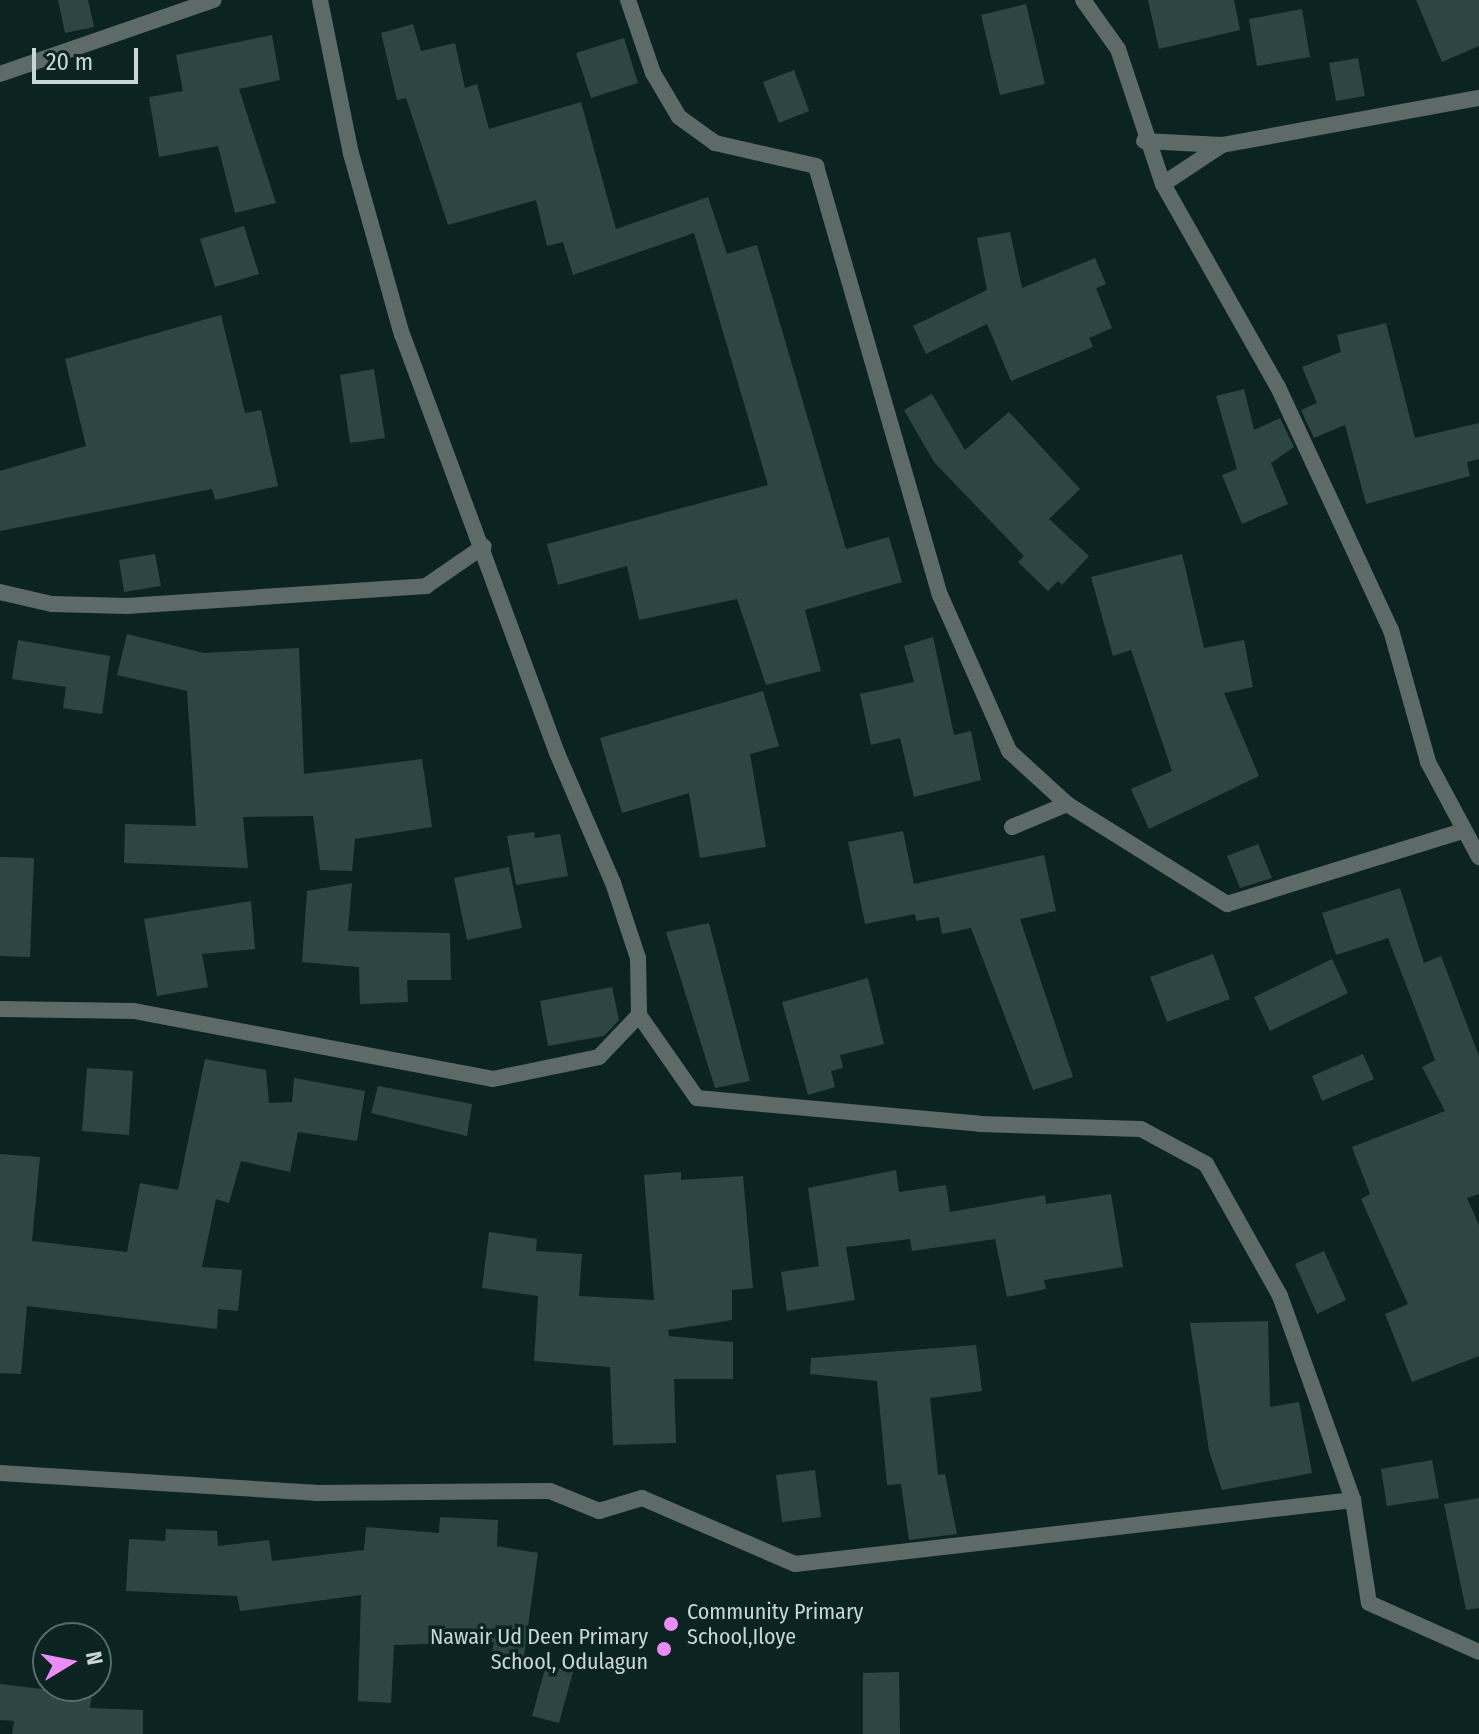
<!DOCTYPE html>
<html>
<head>
<meta charset="utf-8">
<style>
  body { margin:0 }
  #map { position:relative; width:1479px; height:1734px; overflow:hidden; background:#0b2421; font-family:"Fira Sans Condensed",sans-serif }
  div>[style] { position:absolute }
  [style*='--x'] { left:calc(var(--x)*1px); top:calc(var(--y)*1px); width:calc(var(--w)*1px); rotate:calc(var(--a)*1deg) }
  .building>* { inset:0; background:#2d4643 }
  .street>* { height:16px; margin:-8px; padding:0 8px; transform-origin:8px; border-radius:8px; background:#5e6a68 }
  .dots>* { width:22px; height:22px; translate:-50% -50%; box-sizing:border-box; border:4px solid #0b2421; border-radius:50% }
  span { translate:-50% -50%; white-space:nowrap; text-align:center; line-height:1.15; -webkit-text-stroke:7px #0b2421; paint-order:stroke }
  .poi-label { font-size:22px; color:#c8d6d4 }
  .left { translate:0 -50%; text-align:left }
  .right { translate:-100% -50%; text-align:right }
  .north { position:absolute; left:32px; top:1622px; width:80px; height:80px; box-sizing:border-box; background:#0b2421; border:2px solid #576b69; border-radius:50%; rotate:80deg; font-size:22px; font-weight:700; line-height:32px; text-align:center; color:#c8d6d4 }
  .north::after { content:''; display:block; margin:auto; width:28px; height:36px; background:#ec8cfa; clip-path:polygon(50% 0,100% 100%,50% 72%,0 100%) }
  .scale { position:absolute; left:32px; top:48px; width:106px; height:36px; box-sizing:border-box; border:4px solid #c8d6d4; border-top:0; padding-left:10px; font-size:24px; line-height:28px; white-space:nowrap; color:#c8d6d4; -webkit-text-stroke:6px #0b2421; paint-order:stroke }
</style>
</head>
<body>
<div id="map">
  <div class="building">
    <div style="clip-path:polygon(58px 0,88px 0,94px 27px,65px 33px)"></div>
    <div style="clip-path:polygon(1148px 0,1234px 0,1240px 30px,1159px 49px)"></div>
    <div style="clip-path:polygon(1416px 0,1479px 0,1479px 46px,1442px 62px)"></div>
    <div style="clip-path:polygon(1026px 4px,1045px 84px,1000px 95px,981px 15px)"></div>
    <div style="clip-path:polygon(1302px 9px,1310px 57px,1257px 66px,1249px 19px)"></div>
    <div style="clip-path:polygon(413px 24px,421px 51px,455px 43px,465px 88px,477px 84px,489px 129px,581px 102px,616px 229px,708px 197px,727px 254px,757px 245px,846px 549px,889px 537px,902px 582px,805px 610px,821px 671px,766px 685px,737px 599px,639px 620px,627px 566px,558px 585px,547px 544px,768px 485px,694px 233px,573px 275px,563px 242px,547px 246px,536px 200px,448px 225px,406px 98px,397px 100px,381px 33px)"></div>
    <div style="clip-path:polygon(272px 35px,280px 80px,239px 89px,276px 203px,235px 213px,218px 146px,159px 157px,149px 97px,183px 91px,176px 55px)"></div>
    <div style="clip-path:polygon(624px 38px,638px 83px,591px 98px,576px 53px)"></div>
    <div style="clip-path:polygon(1358px 58px,1365px 96px,1336px 101px,1329px 63px)"></div>
    <div style="clip-path:polygon(794px 70px,809px 111px,779px 123px,763px 82px)"></div>
    <div style="clip-path:polygon(244px 226px,259px 274px,215px 287px,200px 239px)"></div>
    <div style="clip-path:polygon(1010px 232px,1022px 288px,1095px 258px,1106px 284px,1096px 288px,1112px 328px,1089px 338px,1093px 347px,1011px 381px,987px 324px,926px 354px,913px 326px,987px 290px,977px 238px)"></div>
    <div style="clip-path:polygon(221px 315px,245px 413px,261px 410px,278px 486px,215px 500px,212px 489px,0 531px,0 471px,86px 446px,65px 359px)"></div>
    <div style="clip-path:polygon(1386px 323px,1415px 438px,1479px 423px,1479px 459px,1467px 462px,1470px 476px,1366px 504px,1345px 425px,1314px 438px,1301px 410px,1317px 403px,1302px 367px,1341px 352px,1337px 335px)"></div>
    <div style="clip-path:polygon(374px 369px,385px 438px,350px 443px,340px 375px)"></div>
    <div style="clip-path:polygon(1244px 389px,1254px 430px,1280px 418px,1294px 447px,1271px 463px,1288px 504px,1242px 524px,1222px 475px,1237px 469px,1216px 396px)"></div>
    <div style="clip-path:polygon(932px 394px,965px 450px,1009px 412px,1080px 489px,1049px 519px,1089px 556px,1062px 585px,1058px 581px,1048px 591px,1018px 562px,1024px 556px,934px 462px,904px 410px)"></div>
    <div style="clip-path:polygon(155px 554px,161px 586px,124px 592px,119px 560px)"></div>
    <div style="clip-path:polygon(1182px 554px,1204px 648px,1244px 640px,1253px 687px,1224px 693px,1259px 776px,1149px 829px,1131px 789px,1172px 771px,1131px 650px,1113px 656px,1091px 577px)"></div>
    <div style="clip-path:polygon(127px 634px,204px 653px,299px 648px,304px 774px,422px 759px,432px 827px,355px 839px,352px 871px,320px 870px,313px 816px,243px 817px,248px 868px,124px 863px,125px 824px,196px 826px,187px 691px,117px 675px)"></div>
    <div style="clip-path:polygon(933px 637px,954px 735px,971px 731px,981px 780px,914px 797px,900px 738px,871px 745px,860px 694px,914px 682px,904px 646px)"></div>
    <div style="clip-path:polygon(18px 640px,110px 656px,102px 714px,63px 708px,66px 687px,12px 679px)"></div>
    <div style="clip-path:polygon(763px 691px,779px 746px,750px 754px,766px 847px,700px 858px,689px 793px,622px 813px,600px 738px)"></div>
    <div style="clip-path:polygon(903px 831px,914px 884px,1044px 855px,1056px 911px,1020px 919px,1073px 1077px,1033px 1090px,971px 928px,942px 934px,939px 917px,916px 921px,915px 914px,865px 924px,848px 842px)"></div>
    <div style="clip-path:polygon(534px 832px,535px 838px,560px 834px,568px 876px,516px 885px,507px 836px)"></div>
    <div style="clip-path:polygon(1258px 844px,1272px 878px,1240px 888px,1227px 856px)"></div>
    <div style="clip-path:polygon(0 857px,34px 858px,30px 957px,0 956px)"></div>
    <div style="clip-path:polygon(509px 867px,522px 928px,467px 940px,454px 878px)"></div>
    <div style="clip-path:polygon(352px 883px,348px 931px,450px 933px,451px 980px,407px 980px,408px 1002px,360px 1004px,359px 967px,302px 962px,307px 891px)"></div>
    <div style="clip-path:polygon(1400px 888px,1424px 963px,1441px 956px,1479px 1056px,1479px 1194px,1467px 1198px,1479px 1225px,1479px 1356px,1412px 1382px,1385px 1314px,1408px 1304px,1361px 1199px,1370px 1194px,1352px 1147px,1445px 1111px,1422px 1067px,1435px 1060px,1388px 938px,1336px 955px,1322px 913px)"></div>
    <div style="clip-path:polygon(251px 901px,255px 949px,202px 954px,208px 987px,157px 996px,144px 919px)"></div>
    <div style="clip-path:polygon(709px 923px,750px 1081px,715px 1088px,666px 932px)"></div>
    <div style="clip-path:polygon(1213px 954px,1230px 999px,1167px 1022px,1150px 977px)"></div>
    <div style="clip-path:polygon(1332px 959px,1348px 993px,1270px 1031px,1254px 997px)"></div>
    <div style="clip-path:polygon(868px 978px,884px 1044px,840px 1055px,843px 1068px,831px 1071px,835px 1087px,808px 1095px,782px 1002px)"></div>
    <div style="clip-path:polygon(612px 987px,619px 1020px,604px 1036px,548px 1046px,540px 1001px)"></div>
    <div style="clip-path:polygon(1363px 1054px,1374px 1079px,1322px 1101px,1312px 1076px)"></div>
    <div style="clip-path:polygon(205px 1059px,266px 1070px,269px 1103px,292px 1102px,294px 1078px,365px 1091px,357px 1141px,298px 1132px,290px 1172px,241px 1161px,229px 1203px,216px 1199px,202px 1267px,242px 1270px,238px 1311px,218px 1309px,217px 1329px,27px 1306px,21px 1374px,0 1373px,0 1154px,40px 1157px,32px 1241px,127px 1252px,140px 1183px,178px 1190px)"></div>
    <div style="clip-path:polygon(87px 1068px,133px 1071px,129px 1135px,82px 1131px)"></div>
    <div style="clip-path:polygon(378px 1086px,472px 1104px,467px 1136px,371px 1113px)"></div>
    <div style="clip-path:polygon(896px 1170px,899px 1192px,946px 1185px,950px 1212px,1045px 1195px,1046px 1204px,1111px 1194px,1123px 1267px,1044px 1280px,1046px 1289px,1007px 1297px,995px 1239px,912px 1251px,910px 1239px,846px 1247px,855px 1300px,787px 1311px,781px 1272px,819px 1266px,808px 1188px)"></div>
    <div style="clip-path:polygon(681px 1172px,681px 1180px,743px 1176px,753px 1288px,732px 1290px,732px 1320px,668px 1330px,669px 1336px,733px 1342px,733px 1379px,674px 1379px,676px 1443px,613px 1445px,610px 1367px,534px 1361px,538px 1296px,482px 1288px,489px 1232px,537px 1239px,536px 1251px,582px 1254px,579px 1296px,654px 1300px,644px 1175px)"></div>
    <div style="clip-path:polygon(1324px 1251px,1346px 1300px,1317px 1314px,1295px 1264px)"></div>
    <div style="clip-path:polygon(1268px 1321px,1270px 1407px,1299px 1402px,1312px 1473px,1222px 1490px,1209px 1451px,1190px 1323px)"></div>
    <div style="clip-path:polygon(976px 1345px,982px 1391px,930px 1398px,938px 1475px,945px 1474px,957px 1534px,909px 1540px,901px 1484px,887px 1485px,877px 1381px,810px 1374px,811px 1358px)"></div>
    <div style="clip-path:polygon(1432px 1460px,1439px 1498px,1387px 1506px,1381px 1469px)"></div>
    <div style="clip-path:polygon(815px 1470px,821px 1517px,782px 1522px,776px 1475px)"></div>
    <div style="clip-path:polygon(1479px 1498px,1479px 1608px,1466px 1610px,1444px 1504px)"></div>
    <div style="clip-path:polygon(440px 1517px,498px 1520px,497px 1546px,538px 1553px,522px 1671px,490px 1664px,494px 1642px,394px 1645px,391px 1703px,358px 1701px,361px 1595px,240px 1611px,237px 1596px,126px 1591px,129px 1539px,165px 1541px,166px 1529px,217px 1531px,218px 1546px,269px 1540px,272px 1561px,364px 1550px,366px 1527px,439px 1533px)"></div>
    <div style="clip-path:polygon(546px 1665px,573px 1672px,559px 1723px,532px 1716px)"></div>
    <div style="clip-path:polygon(899px 1672px,900px 1734px,863px 1734px,863px 1673px)"></div>
    <div style="clip-path:polygon(0 1684px,92px 1695px,90px 1708px,143px 1710px,143px 1734px,12px 1734px,14px 1721px,0 1720px)"></div>
  </div>
  <div class="street">
    <div style="--x:628;--y:0;--w:77;--a:71.1"></div>
    <div style="--x:653;--y:73;--w:51;--a:59.4"></div>
    <div style="--x:679;--y:117;--w:44;--a:35.8"></div>
    <div style="--x:715;--y:143;--w:104;--a:12.8"></div>
    <div style="--x:816;--y:166;--w:447;--a:73.9"></div>
    <div style="--x:940;--y:595;--w:171;--a:66.1"></div>
    <div style="--x:1009;--y:751;--w:79;--a:42.4"></div>
    <div style="--x:1067;--y:804;--w:189;--a:32"></div>
    <div style="--x:1227;--y:904;--w:247;--a:-17.2"></div>
    <div style="--x:1083;--y:0;--w:60;--a:54.5"></div>
    <div style="--x:1118;--y:49;--w:142;--a:71.6"></div>
    <div style="--x:1163;--y:184;--w:233;--a:60.5"></div>
    <div style="--x:1278;--y:387;--w:268;--a:65.1"></div>
    <div style="--x:1391;--y:630;--w:137;--a:74.3"></div>
    <div style="--x:1428;--y:762;--w:108;--a:61.8"></div>
    <div style="--x:0;--y:74;--w:226;--a:-19.1"></div>
    <div style="--x:1144;--y:141;--w:78;--a:2.9"></div>
    <div style="--x:1222;--y:145;--w:261;--a:-10.4"></div>
    <div style="--x:1163;--y:184;--w:71;--a:-33.5"></div>
    <div style="--x:0;--y:592;--w:53;--a:13"></div>
    <div style="--x:52;--y:604;--w:75;--a:1.5"></div>
    <div style="--x:127;--y:606;--w:300;--a:-3.8"></div>
    <div style="--x:426;--y:586;--w:70;--a:-34.6"></div>
    <div style="--x:1012;--y:827;--w:60;--a:-22.7"></div>
    <div style="--x:0;--y:1009;--w:134;--a:0.9"></div>
    <div style="--x:134;--y:1011;--w:365;--a:10.7"></div>
    <div style="--x:493;--y:1079;--w:108;--a:-11.7"></div>
    <div style="--x:599;--y:1057;--w:58;--a:-46.4"></div>
    <div style="--x:639;--y:1015;--w:57;--a:-91"></div>
    <div style="--x:638;--y:958;--w:79;--a:-108.4"></div>
    <div style="--x:613;--y:883;--w:142;--a:-113.3"></div>
    <div style="--x:557;--y:753;--w:446;--a:-110.3"></div>
    <div style="--x:402;--y:335;--w:188;--a:-105.7"></div>
    <div style="--x:351;--y:154;--w:157;--a:-101.4"></div>
    <div style="--x:639;--y:1015;--w:101;--a:55.1"></div>
    <div style="--x:697;--y:1098;--w:284;--a:5.2"></div>
    <div style="--x:980;--y:1124;--w:161;--a:1.8"></div>
    <div style="--x:1141;--y:1129;--w:74;--a:28.3"></div>
    <div style="--x:1206;--y:1164;--w:151;--a:60.7"></div>
    <div style="--x:1280;--y:1296;--w:217;--a:70.3"></div>
    <div style="--x:0;--y:1473;--w:316;--a:3.6"></div>
    <div style="--x:315;--y:1493;--w:235;--a:-0.5"></div>
    <div style="--x:550;--y:1491;--w:53;--a:22.2"></div>
    <div style="--x:599;--y:1511;--w:45;--a:-16.8"></div>
    <div style="--x:642;--y:1498;--w:167;--a:23.3"></div>
    <div style="--x:795;--y:1564;--w:562;--a:-6.54"></div>
    <div style="--x:1353;--y:1500;--w:104;--a:81.2"></div>
    <div style="--x:1369;--y:1603;--w:120;--a:24"></div>
  </div>
  <div class="dots">
    <div style="left:671px;top:1624px;background:#ec8cfa"></div>
    <div style="left:664px;top:1649px;background:#ec8cfa"></div>
  </div>
  <div class="poi-label">
    <span class="left" style="left:687px;top:1624px">Community Primary<br>School,Iloye</span>
    <span class="right" style="left:648px;top:1649px">Nawair Ud Deen Primary<br>School, Odulagun</span>
  </div>
  <div class="north">N</div>
  <div class="scale">20 m</div>
</div>
</body>
</html>
